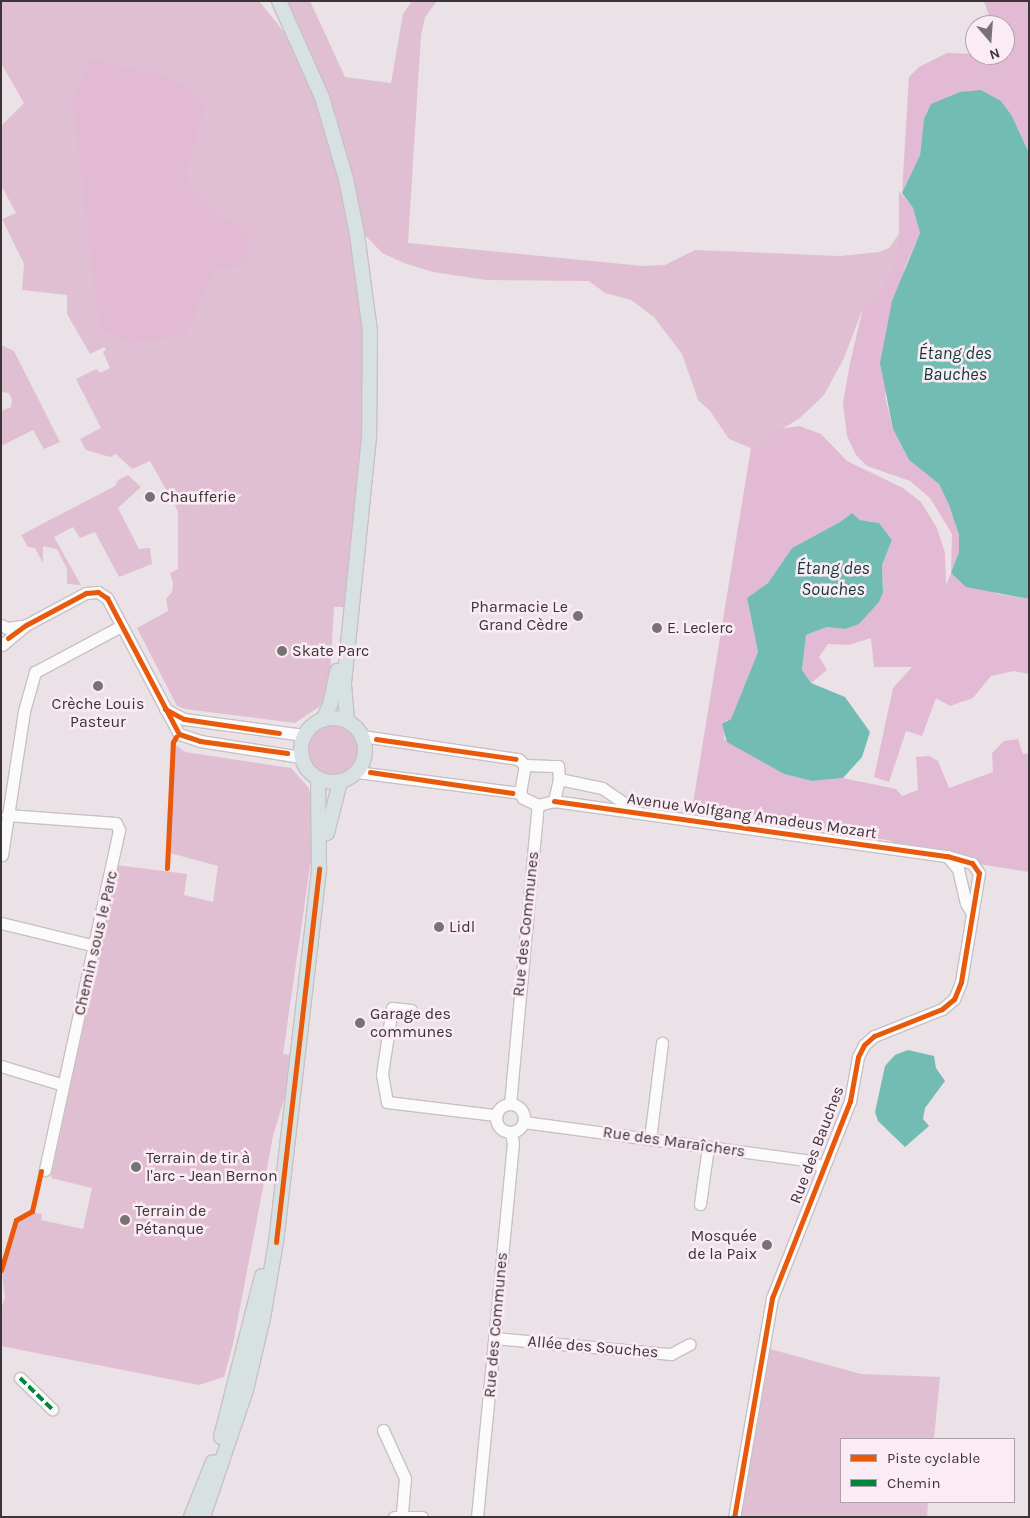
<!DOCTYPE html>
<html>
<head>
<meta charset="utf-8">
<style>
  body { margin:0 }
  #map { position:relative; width:1030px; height:1518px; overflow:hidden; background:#eae2e6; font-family:Karla,sans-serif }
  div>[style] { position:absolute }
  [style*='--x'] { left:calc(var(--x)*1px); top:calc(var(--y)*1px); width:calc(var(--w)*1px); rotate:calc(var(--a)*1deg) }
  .green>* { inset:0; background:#e0bfd3 }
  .round { border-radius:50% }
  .forest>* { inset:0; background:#e3bad4 }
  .water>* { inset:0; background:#73bcb4 }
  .roads { filter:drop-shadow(1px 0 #c7c1c4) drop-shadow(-1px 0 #c7c1c4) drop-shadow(0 1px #c7c1c4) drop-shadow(0 -1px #c7c1c4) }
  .minor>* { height:11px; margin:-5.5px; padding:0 5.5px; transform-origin:5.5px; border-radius:5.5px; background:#fcfbfb }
  .minor>.ring { margin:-5.5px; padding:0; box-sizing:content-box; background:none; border:11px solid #fcfbfb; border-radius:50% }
  .major>* { height:14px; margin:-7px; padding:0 7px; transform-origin:7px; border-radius:7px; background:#d8e1e1 }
  .major>.ring { margin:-7px; padding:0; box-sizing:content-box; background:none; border:14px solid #d8e1e1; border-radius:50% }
  .quiet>* { height:4px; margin-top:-2px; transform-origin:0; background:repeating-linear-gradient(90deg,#00873e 0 8px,transparent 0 12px) }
  .cycleway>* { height:5px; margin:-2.5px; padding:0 2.5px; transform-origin:2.5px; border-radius:2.5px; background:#e8590c }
  .dots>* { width:14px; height:14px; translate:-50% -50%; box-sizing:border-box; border:2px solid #fbebf4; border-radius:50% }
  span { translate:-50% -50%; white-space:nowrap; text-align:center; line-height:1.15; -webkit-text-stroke:5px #fbebf4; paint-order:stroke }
  .poi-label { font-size:16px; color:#3b3538 }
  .left { translate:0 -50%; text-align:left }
  .right { translate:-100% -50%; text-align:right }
  .street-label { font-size:16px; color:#3b3538 }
  .water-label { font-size:18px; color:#0b3c37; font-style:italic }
  .frame { position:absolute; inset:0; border:2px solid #3b3538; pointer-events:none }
  .legend { position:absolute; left:840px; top:1438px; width:175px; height:65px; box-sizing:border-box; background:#fbebf4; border:1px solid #aea2a9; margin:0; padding:6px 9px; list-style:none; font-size:15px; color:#3b3538 }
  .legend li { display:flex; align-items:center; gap:10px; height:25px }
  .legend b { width:25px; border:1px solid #aea2a9 }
  .north { position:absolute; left:965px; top:15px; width:50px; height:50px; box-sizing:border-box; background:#fbebf4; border:1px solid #aea2a9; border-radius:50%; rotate:162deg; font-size:14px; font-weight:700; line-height:20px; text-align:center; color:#3b3538 }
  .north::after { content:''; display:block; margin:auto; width:18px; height:22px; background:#787275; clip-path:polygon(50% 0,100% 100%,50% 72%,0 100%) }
</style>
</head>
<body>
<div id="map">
  <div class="green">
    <div style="clip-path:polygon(1px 1px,259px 1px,305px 58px,278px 1px,310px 1px,345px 77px,391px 83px,403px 14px,412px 1px,437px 1px,425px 17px,421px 35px,408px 243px,643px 266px,665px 265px,695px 250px,840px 256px,879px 252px,889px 248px,899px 234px,894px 264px,879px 292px,863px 308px,844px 358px,824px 395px,800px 418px,751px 448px,729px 439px,710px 411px,698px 400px,682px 354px,654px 317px,631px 300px,605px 293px,589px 281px,486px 280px,433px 272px,404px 263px,382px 253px,364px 234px,359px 210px,373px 333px,352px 607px,334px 607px,329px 695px,319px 707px,295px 723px,185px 709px,177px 706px,137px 628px,168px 611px,166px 599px,172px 592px,173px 583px,170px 573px,178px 569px,178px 511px,150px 461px,132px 469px,116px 454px,110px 457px,86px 450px,80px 439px,101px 428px,76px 379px,96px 369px,100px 373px,110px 368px,103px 352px,106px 350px,104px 347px,90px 354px,67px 314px,67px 295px,22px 290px,24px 264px,2px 219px,16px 213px,1px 185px,1px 126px,24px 103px,1px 63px)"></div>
    <div style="clip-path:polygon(1px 345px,14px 351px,60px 442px,44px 449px,33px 430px,1px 446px,1px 411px,11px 407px,12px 400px,9px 393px,1px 392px)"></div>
    <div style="clip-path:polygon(128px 475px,141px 487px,118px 508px,139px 549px,150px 548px,152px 564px,119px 577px,95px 532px,80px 538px,73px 527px,54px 537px,81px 585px,67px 584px,67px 569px,57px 549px,43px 546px,43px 563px,35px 548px,28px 547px,21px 535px,115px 486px,118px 480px)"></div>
    <div class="round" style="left:307px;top:724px;width:52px;height:52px"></div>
    <div style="clip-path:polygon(174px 744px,185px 752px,291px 768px,309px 788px,313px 812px,311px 860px,283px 1054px,297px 1056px,273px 1136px,233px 1344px,224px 1377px,199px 1385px,1px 1346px,1px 1310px,5px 1297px,2px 1274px,19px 1222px,33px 1212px,42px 1214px,41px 1220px,83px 1229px,92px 1188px,51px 1178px,116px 865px,187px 874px,184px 895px,213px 902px,218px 866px,170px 853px)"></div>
    <div style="clip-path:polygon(763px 1347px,861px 1374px,940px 1377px,934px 1439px,841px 1439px,841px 1502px,928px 1502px,927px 1517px,734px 1517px)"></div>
  </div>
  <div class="forest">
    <div style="clip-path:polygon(984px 1px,1029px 1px,1029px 153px,1012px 116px,1001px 101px,924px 119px,920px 155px,902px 193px,909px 77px,919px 67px,947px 53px,1005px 55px,1005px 25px,992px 25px)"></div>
    <div style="clip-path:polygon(92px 59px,170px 77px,206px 103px,185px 178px,220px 215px,248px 232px,247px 264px,214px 270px,185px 336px,128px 343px,99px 326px,72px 97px)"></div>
    <div style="clip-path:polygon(899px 191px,913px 208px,920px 233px,905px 267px,885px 396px,893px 429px,909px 460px,939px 484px,949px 505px,959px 535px,959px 552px,951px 574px,998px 594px,1029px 599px,1029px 674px,1014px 671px,991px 676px,973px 698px,950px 706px,936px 698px,922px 736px,906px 731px,889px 782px,874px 777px,893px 688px,912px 667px,874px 667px,871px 638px,849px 645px,828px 644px,819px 657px,827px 670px,811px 683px,802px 670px,806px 635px,827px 627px,845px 629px,875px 606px,883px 587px,882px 565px,892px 540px,879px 523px,860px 520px,852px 513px,840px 522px,792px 548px,768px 583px,747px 598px,758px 652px,731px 719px,726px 721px,724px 739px,784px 774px,812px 781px,843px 778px,896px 789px,902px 796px,918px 790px,916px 757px,929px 756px,938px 761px,949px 788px,993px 772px,992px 753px,1004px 741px,1018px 739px,1023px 754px,1029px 753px,1029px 872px,891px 850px,891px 841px,693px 803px,751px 448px,780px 429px,799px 426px,821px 434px,847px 461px,903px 488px,921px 502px,937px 528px,945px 553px,946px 585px,951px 573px,952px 534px,930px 498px,910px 481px,867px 466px,856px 455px,847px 436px,843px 403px,850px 363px,863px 308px,879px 292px,894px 264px,899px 234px)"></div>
  </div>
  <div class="water">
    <div style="clip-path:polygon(981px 90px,1001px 101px,1012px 116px,1029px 153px,1029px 599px,966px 587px,951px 573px,959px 552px,959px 535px,949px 505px,939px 484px,909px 460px,893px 429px,880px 363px,892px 301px,920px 233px,913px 208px,902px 193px,920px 155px,924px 119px,931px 104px,960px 92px)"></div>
    <div style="clip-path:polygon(852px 513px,860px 520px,879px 523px,892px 540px,882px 565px,883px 592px,879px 602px,859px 624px,845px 629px,827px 627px,806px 635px,802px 670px,811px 683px,845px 697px,870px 732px,862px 757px,843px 778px,812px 781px,784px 774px,727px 742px,722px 724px,731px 719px,758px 652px,747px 598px,768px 583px,792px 548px,840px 522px)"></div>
    <div style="clip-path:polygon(908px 1050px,934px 1056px,936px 1068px,945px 1081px,925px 1108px,923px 1119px,929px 1126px,905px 1147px,878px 1121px,875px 1112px,885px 1066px,895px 1055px)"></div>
  </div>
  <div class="roads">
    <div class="minor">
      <div style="--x:1;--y:625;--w:7;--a:27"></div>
      <div style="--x:7;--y:628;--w:15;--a:-8"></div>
      <div style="--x:2;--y:645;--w:31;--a:-40"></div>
      <div style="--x:26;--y:625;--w:68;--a:-28.1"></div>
      <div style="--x:86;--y:593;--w:12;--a:-5"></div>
      <div style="--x:98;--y:592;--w:11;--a:34"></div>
      <div style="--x:107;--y:598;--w:154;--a:62.1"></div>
      <div style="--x:179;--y:734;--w:22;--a:18"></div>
      <div style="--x:200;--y:741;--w:102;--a:9"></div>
      <div style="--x:165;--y:709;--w:21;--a:28"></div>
      <div style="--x:184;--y:719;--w:121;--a:7.6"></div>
      <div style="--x:362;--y:736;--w:158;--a:8.4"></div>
      <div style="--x:518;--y:759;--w:9;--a:41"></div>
      <div style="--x:525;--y:765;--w:33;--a:2"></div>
      <div style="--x:558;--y:766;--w:13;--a:86"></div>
      <div style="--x:559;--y:779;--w:23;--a:103"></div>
      <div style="--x:554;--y:801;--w:16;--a:166"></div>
      <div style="--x:538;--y:805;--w:17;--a:-155"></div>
      <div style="--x:523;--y:798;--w:6;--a:-121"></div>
      <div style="--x:520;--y:793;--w:28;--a:-80"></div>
      <div style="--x:357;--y:772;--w:164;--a:7.3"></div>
      <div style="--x:559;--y:779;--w:44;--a:11.8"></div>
      <div style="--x:602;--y:788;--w:37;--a:34"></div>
      <div style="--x:554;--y:801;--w:397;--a:8"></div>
      <div style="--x:947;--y:856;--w:26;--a:16"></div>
      <div style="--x:972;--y:863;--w:12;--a:55"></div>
      <div style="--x:979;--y:873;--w:110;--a:99.4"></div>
      <div style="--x:961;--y:982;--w:18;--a:112"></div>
      <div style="--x:954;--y:999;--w:16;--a:140"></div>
      <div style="--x:942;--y:1009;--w:73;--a:158.3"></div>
      <div style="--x:874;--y:1036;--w:13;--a:138"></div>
      <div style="--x:864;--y:1045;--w:13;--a:117"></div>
      <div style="--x:858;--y:1057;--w:45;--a:100.3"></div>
      <div style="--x:850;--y:1101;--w:212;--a:111.6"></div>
      <div style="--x:772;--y:1298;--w:222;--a:99.8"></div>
      <div style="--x:7;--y:815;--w:109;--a:4.2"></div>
      <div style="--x:116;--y:823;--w:8;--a:67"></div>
      <div style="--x:119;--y:830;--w:348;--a:102.3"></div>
      <div style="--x:2;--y:855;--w:146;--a:-81.3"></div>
      <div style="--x:24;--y:711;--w:41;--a:-74.2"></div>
      <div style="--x:35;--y:672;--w:98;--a:-28.1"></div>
      <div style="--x:947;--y:856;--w:17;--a:50"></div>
      <div style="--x:958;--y:869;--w:35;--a:77"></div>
      <div style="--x:966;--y:903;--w:13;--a:61"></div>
      <div style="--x:1;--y:923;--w:97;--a:13.7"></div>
      <div style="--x:411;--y:1010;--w:19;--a:-174"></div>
      <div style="--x:392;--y:1008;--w:67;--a:98.6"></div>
      <div style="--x:382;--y:1074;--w:28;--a:80"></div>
      <div style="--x:387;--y:1102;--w:109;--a:6.9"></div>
      <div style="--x:1;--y:1066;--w:65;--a:17"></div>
      <div class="ring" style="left:496px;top:1104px;width:17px;height:17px"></div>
      <div style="--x:510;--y:1104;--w:300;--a:-84.7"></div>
      <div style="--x:524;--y:1122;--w:290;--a:7.7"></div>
      <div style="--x:811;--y:1161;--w:13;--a:29"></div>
      <div style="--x:650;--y:1139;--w:97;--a:-82.9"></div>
      <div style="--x:700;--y:1204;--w:58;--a:-82"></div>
      <div style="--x:494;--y:1338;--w:178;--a:5.2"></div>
      <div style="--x:671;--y:1354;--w:21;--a:-28"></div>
      <div style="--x:20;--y:1378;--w:45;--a:44.1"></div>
      <div style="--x:383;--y:1430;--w:53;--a:65.4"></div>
      <div style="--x:405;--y:1478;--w:38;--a:95"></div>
      <div style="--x:394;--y:1517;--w:28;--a:0"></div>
      <div style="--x:477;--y:1517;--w:375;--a:-84.5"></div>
      <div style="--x:513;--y:1144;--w:11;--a:-100"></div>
    </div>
    <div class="major">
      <div style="--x:279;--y:1;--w:105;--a:65.9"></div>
      <div style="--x:322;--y:97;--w:85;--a:73.7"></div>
      <div style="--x:346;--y:179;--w:56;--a:78.7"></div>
      <div style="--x:357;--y:234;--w:99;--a:82.4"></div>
      <div style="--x:370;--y:332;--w:105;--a:90.5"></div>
      <div style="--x:369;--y:437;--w:249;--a:95.8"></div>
      <div style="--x:344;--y:685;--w:36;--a:85"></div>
      <div class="ring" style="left:301px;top:718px;width:50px;height:50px"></div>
      <div style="--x:323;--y:720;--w:17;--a:-65"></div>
      <div style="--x:330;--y:705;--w:35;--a:-78"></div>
      <div style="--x:327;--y:833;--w:53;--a:-75.7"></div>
      <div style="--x:221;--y:1437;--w:166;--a:-75.7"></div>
      <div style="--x:191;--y:1517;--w:59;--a:-68.2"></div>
      <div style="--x:203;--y:1517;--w:134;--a:-71.3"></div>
      <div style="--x:246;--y:1390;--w:74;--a:-76.7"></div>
      <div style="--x:263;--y:1318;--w:77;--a:-80.3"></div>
      <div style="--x:276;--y:1242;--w:376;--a:-83.4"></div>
      <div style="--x:319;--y:868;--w:89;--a:-90.6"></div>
    </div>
  </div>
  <div class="quiet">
    <div style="--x:20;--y:1378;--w:45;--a:44.1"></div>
  </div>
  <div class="cycleway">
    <div style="--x:8;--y:638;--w:22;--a:-36"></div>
    <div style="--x:26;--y:625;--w:68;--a:-28.1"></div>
    <div style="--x:86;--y:593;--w:12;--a:-5"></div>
    <div style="--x:98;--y:592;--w:11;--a:34"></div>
    <div style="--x:107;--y:598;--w:154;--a:62.1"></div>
    <div style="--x:179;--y:734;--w:22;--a:18"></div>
    <div style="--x:200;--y:741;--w:88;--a:7.9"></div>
    <div style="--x:165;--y:709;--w:21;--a:28"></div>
    <div style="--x:184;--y:719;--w:96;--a:8.4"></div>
    <div style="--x:376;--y:739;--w:141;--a:8.1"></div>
    <div style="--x:370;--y:772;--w:144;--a:8.4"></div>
    <div style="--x:554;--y:801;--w:397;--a:8"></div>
    <div style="--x:947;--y:856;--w:26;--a:16"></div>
    <div style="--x:972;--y:863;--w:12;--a:55"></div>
    <div style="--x:979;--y:873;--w:110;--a:99.4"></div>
    <div style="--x:961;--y:982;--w:18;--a:112"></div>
    <div style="--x:954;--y:999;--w:16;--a:140"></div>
    <div style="--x:942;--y:1009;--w:73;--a:158.3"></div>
    <div style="--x:874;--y:1036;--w:13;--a:138"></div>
    <div style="--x:864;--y:1045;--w:13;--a:117"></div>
    <div style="--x:858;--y:1057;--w:45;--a:100.3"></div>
    <div style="--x:850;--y:1101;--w:212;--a:111.6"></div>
    <div style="--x:772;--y:1298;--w:222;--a:99.8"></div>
    <div style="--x:167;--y:868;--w:126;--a:-87.3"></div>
    <div style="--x:173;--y:742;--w:6;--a:-59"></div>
    <div style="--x:276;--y:1242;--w:376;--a:-83.4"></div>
    <div style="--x:1;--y:1270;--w:52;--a:-73.3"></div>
    <div style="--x:16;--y:1220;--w:18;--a:-29"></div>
    <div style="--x:32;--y:1211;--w:41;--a:-77.3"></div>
  </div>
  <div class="dots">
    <div style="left:150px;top:497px;background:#787275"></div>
    <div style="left:578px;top:616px;background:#787275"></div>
    <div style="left:657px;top:628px;background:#787275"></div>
    <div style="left:282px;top:651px;background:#787275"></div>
    <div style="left:98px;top:686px;background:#787275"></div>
    <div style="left:439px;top:927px;background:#787275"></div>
    <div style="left:360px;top:1023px;background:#787275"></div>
    <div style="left:136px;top:1167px;background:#787275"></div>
    <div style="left:125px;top:1220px;background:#787275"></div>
    <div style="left:767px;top:1245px;background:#787275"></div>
  </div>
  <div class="poi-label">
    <span class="left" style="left:160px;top:497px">Chaufferie</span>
    <span class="right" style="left:568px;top:616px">Pharmacie Le<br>Grand Cèdre</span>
    <span class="left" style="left:667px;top:628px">E. Leclerc</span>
    <span class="left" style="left:292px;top:651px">Skate Parc</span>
    <span style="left:98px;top:713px">Crèche Louis<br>Pasteur</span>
    <span class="left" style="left:449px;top:927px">Lidl</span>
    <span class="left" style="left:370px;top:1023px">Garage des<br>communes</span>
    <span class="left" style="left:146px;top:1167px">Terrain de tir à<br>l'arc - Jean Bernon</span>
    <span class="left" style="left:135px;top:1220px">Terrain de<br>Pétanque</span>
    <span class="right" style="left:757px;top:1245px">Mosquée<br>de la Paix</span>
  </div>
  <div class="street-label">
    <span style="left:752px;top:816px;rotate:8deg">Avenue Wolfgang Amadeus Mozart</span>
    <span style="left:526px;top:924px;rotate:-84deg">Rue des Communes</span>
    <span style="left:96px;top:943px;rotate:-77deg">Chemin sous le Parc</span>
    <span style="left:674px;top:1142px;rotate:8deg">Rue des Maraîchers</span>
    <span style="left:817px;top:1145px;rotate:-69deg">Rue des Bauches</span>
    <span style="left:496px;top:1325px;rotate:-85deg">Rue des Communes</span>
    <span style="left:593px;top:1347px;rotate:5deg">Allée des Souches</span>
  </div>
  <div class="water-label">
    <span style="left:955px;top:364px">Étang des<br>Bauches</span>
    <span style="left:833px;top:579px">Étang des<br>Souches</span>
  </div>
  <div class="frame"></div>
  <ul class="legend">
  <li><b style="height:6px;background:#e8590c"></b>Piste cyclable</li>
  <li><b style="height:6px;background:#00873e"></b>Chemin</li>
  </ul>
  <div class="north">N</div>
</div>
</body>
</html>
